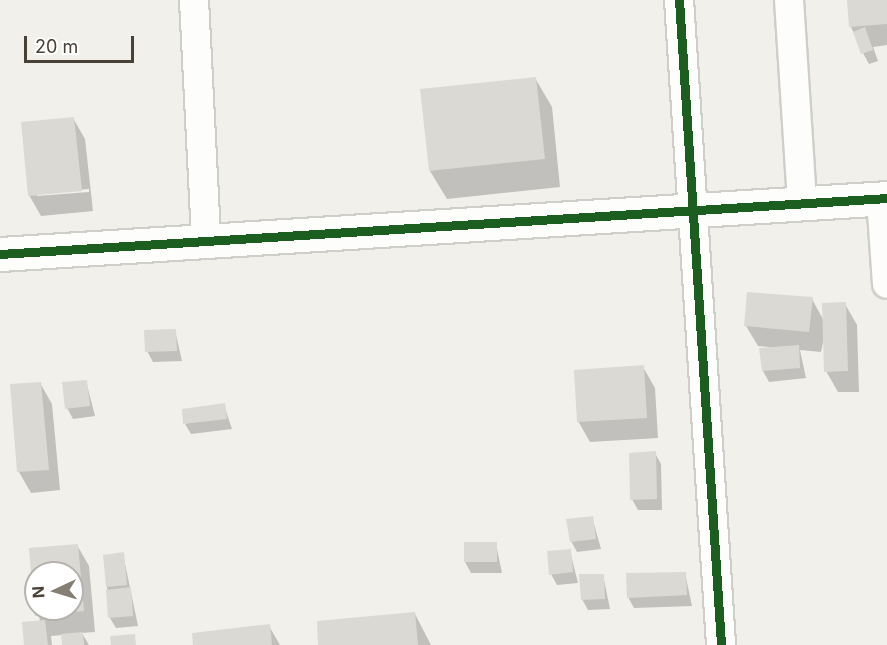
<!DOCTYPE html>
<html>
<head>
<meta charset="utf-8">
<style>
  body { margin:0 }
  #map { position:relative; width:887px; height:645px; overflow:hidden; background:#f2f0eb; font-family:Inter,sans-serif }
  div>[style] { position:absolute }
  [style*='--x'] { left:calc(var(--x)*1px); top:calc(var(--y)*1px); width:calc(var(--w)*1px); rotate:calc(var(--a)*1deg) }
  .shadow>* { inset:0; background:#0003 }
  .building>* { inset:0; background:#dbd9d3 }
  .roads { filter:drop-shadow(2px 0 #d0cec8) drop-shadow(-2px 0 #d0cec8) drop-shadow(0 2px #d0cec8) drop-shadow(0 -2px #d0cec8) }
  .minor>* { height:28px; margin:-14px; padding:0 14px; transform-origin:14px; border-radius:14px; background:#fdfdfc }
  .tertiary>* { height:33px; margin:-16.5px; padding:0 16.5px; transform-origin:16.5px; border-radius:16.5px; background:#fdfdfc }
  .cycleway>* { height:9px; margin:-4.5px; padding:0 4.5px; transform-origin:4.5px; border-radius:4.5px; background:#1b5e20 }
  span { translate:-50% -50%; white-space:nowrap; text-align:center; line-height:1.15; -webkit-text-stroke:4.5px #fff; paint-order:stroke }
  .north { position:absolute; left:24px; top:561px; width:60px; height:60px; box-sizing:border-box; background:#fff; border:2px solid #b6b3af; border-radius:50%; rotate:266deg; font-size:16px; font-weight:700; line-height:24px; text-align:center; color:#494136 }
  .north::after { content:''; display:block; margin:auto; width:21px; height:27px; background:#847e75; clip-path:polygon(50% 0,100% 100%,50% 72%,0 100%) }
  .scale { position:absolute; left:24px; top:36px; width:110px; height:27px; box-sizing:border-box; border:3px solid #494136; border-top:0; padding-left:8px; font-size:18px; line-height:21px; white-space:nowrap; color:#494136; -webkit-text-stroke:4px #fff; paint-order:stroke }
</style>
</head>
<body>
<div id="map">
  <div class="shadow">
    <div style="clip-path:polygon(848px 0,887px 0,887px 45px,873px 47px,878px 61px,869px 64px,863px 53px,851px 27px)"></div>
    <div style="clip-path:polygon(535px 78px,552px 107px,560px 187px,447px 199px,430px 171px)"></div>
    <div style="clip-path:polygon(evenodd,73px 118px,85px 139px,93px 211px,41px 216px,29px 195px,73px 118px,89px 189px,89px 192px,37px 196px,37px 193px,89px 189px)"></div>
    <div style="clip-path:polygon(812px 299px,824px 321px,845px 304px,857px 325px,859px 392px,838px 392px,826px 371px,825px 333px,821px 352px,800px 350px,806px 378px,769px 382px,763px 371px,769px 347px,758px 346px,746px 326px)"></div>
    <div style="clip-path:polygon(175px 330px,182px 361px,153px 362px,147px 351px)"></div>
    <div style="clip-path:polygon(643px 367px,655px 388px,658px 438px,590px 442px,578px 421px)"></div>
    <div style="clip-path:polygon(86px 381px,95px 416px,73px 419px,67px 408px)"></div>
    <div style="clip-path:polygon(40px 383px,52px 404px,60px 490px,31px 493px,19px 472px,11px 386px)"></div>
    <div style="clip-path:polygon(224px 405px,232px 429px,191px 434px,185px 424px)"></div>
    <div style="clip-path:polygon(655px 453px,661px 464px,662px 510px,638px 510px,632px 499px)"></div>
    <div style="clip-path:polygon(592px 517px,601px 549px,577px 552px,571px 541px)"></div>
    <div style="clip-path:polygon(496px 544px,502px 573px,471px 573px,465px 562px)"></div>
    <div style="clip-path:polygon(evenodd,77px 545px,89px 566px,95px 632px,82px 633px,89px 645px,63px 645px,62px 635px,51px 636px,52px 645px,26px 645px,40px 622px,31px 550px,77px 545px,36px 573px,72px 573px,72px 609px,36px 609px,36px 573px)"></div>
    <div style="clip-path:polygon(570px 551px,578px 583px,557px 585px,551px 574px)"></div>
    <div style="clip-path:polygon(123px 554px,138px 626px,116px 628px,110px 618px,104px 556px)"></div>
    <div style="clip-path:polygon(685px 573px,692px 606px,634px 608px,628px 597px)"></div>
    <div style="clip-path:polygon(603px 575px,610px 609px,588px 610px,582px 599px)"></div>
    <div style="clip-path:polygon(415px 614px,431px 645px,320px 645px)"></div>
    <div style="clip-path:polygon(269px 626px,280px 645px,195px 645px)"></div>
  </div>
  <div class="building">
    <div style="clip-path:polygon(847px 0,887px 0,887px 24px,849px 27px)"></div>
    <div style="clip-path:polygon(865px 27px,873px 50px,861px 54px,853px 32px)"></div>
    <div style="clip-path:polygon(536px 77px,545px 159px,429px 171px,420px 89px)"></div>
    <div style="clip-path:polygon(74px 117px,82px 191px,28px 196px,21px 122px)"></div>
    <div style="clip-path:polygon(747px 292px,813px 297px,809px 332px,744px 326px)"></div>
    <div style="clip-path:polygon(846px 302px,848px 371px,824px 372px,822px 303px)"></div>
    <div style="clip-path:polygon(176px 329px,177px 351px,145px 352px,144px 330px)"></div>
    <div style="clip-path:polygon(799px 345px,800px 368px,762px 371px,759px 348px)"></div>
    <div style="clip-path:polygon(644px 365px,647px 418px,577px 422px,574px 370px)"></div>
    <div style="clip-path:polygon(87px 380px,90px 406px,65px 409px,62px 382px)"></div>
    <div style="clip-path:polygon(41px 382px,49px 470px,17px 472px,10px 384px)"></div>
    <div style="clip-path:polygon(225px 403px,227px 419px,183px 424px,182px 409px)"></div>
    <div style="clip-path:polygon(656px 451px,657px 499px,630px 500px,629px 453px)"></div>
    <div style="clip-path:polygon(593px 516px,596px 539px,570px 542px,566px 519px)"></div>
    <div style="clip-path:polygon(464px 542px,497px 542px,497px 562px,464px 562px)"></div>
    <div style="clip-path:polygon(78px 544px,84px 611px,35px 616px,34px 609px,72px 609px,72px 573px,36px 573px,34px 608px,29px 548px)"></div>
    <div style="clip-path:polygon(571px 549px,573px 572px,549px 575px,547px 551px)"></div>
    <div style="clip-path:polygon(124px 552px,127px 585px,106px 587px,103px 555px)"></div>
    <div style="clip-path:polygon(686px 572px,687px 595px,627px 598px,626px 573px)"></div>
    <div style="clip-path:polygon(579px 574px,604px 574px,605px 599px,581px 600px)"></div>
    <div style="clip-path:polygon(131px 587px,133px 616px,108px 618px,106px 590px)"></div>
    <div style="clip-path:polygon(415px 612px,418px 645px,318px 645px,317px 621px)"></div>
    <div style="clip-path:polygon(45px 620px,48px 645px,24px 645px,22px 622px)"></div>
    <div style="clip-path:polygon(270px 624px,272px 645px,193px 645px,192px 633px)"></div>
    <div style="clip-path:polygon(83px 632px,84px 645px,62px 645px,61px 634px)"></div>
    <div style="clip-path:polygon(135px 634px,136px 645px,111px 645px,110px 636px)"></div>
  </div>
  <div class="roads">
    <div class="minor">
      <div style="--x:194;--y:0;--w:239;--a:87.1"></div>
      <div style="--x:679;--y:0;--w:646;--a:86.27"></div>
      <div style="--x:789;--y:0;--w:203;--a:86.3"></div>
      <div style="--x:881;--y:198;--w:86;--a:86"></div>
    </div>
    <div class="tertiary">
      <div style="--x:0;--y:254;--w:889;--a:-3.61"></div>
    </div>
  </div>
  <div class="cycleway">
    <div style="--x:679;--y:0;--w:646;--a:86.27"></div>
    <div style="--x:0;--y:254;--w:889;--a:-3.61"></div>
  </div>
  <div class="north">N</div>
  <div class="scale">20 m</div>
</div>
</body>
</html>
